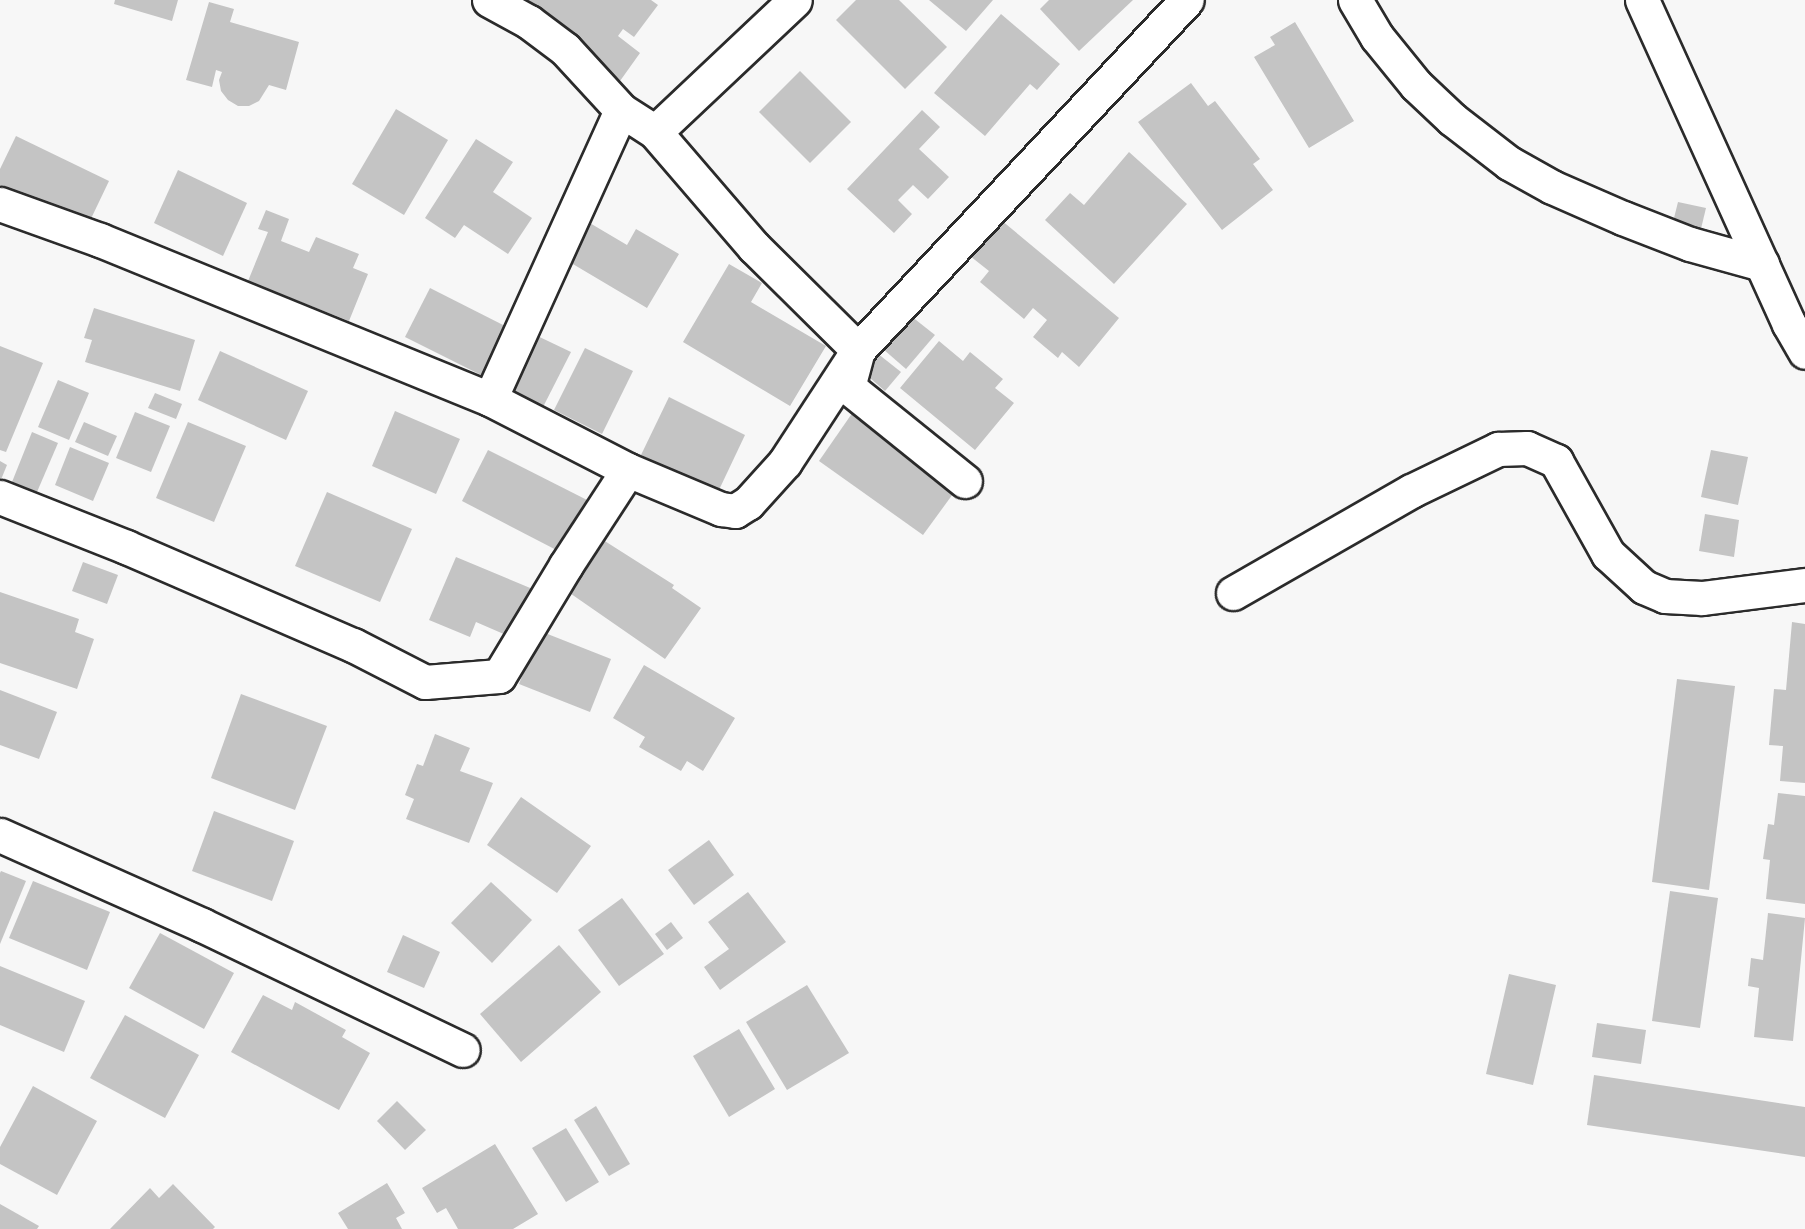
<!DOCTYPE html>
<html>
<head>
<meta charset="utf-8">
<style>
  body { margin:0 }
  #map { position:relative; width:1805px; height:1229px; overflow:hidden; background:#f7f7f7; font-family:Pangolin,sans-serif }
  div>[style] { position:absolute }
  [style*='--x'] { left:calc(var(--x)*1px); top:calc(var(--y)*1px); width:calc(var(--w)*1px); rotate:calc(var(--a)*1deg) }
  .building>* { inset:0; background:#c4c4c4 }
  .roads { filter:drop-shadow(2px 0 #2b2b2b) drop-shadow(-2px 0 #2b2b2b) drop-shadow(0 2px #2b2b2b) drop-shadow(0 -2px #2b2b2b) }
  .minor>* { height:33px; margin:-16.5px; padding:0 16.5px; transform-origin:16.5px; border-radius:16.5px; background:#fff }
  span { translate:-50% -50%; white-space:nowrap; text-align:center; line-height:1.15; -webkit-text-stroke:6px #fff; paint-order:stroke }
</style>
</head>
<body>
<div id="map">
  <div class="building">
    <div style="clip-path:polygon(115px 0,178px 0,172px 21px,114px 4px)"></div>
    <div style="clip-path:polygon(529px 0,651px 0,658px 5px,634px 37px,623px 29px,618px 36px,640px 53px,620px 81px,522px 9px)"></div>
    <div style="clip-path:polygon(856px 0,899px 0,947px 47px,905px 89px,836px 20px)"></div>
    <div style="clip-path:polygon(929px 0,993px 0,966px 31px)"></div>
    <div style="clip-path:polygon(1049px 0,1133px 0,1079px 51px,1040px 9px)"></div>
    <div style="clip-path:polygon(209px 2px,234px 9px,230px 22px,299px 42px,286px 90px,269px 85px,259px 101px,249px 106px,238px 106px,228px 100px,221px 91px,219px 80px,222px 72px,216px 70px,212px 87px,186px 80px)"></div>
    <div style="clip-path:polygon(1001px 14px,1060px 64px,1037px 90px,1030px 84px,985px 136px,934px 93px)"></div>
    <div style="clip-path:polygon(1295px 22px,1354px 121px,1309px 148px,1254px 57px,1275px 45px,1270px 37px)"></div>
    <div style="clip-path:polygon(800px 71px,851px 122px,810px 163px,759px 112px)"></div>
    <div style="clip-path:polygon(1191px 83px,1208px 106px,1215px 101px,1260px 159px,1253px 164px,1273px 190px,1222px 230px,1138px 122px)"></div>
    <div style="clip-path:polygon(396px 109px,448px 140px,404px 215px,352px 184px)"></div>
    <div style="clip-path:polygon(922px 110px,940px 127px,919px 149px,949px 177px,928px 199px,913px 185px,898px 200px,912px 214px,894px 233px,847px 189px)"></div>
    <div style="clip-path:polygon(16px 136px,109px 181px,87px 227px,0 186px,0 169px)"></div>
    <div style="clip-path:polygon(476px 139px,513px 162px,493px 192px,532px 218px,508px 254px,464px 225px,455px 238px,425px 218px)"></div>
    <div style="clip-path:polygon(1129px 152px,1187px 204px,1114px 284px,1045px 220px,1070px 193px,1084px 205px)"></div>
    <div style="clip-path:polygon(178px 170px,247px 203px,223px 256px,154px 223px)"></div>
    <div style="clip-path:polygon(1678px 202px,1706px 208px,1699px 237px,1671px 230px)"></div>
    <div style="clip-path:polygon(266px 210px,289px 219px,281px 241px,309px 252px,316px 237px,359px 254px,353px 268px,368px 274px,349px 321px,248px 281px,268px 232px,258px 229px)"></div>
    <div style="clip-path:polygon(583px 219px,627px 245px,636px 229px,679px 254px,647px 308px,561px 257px)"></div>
    <div style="clip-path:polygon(1001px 220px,1119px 318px,1079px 367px,1062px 352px,1058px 358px,1033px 337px,1047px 320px,1033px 308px,1024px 319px,980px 282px,989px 271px,970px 256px)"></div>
    <div style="clip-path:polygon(729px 264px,762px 283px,751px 302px,826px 346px,790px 406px,683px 342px)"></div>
    <div style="clip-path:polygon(430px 288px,513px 330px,489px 379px,405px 337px)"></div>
    <div style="clip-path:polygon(94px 308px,195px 340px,180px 391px,85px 362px,92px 340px,84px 338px)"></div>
    <div style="clip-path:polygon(911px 316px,935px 335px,906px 369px,883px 349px)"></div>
    <div style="clip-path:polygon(527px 331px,571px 352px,542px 409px,499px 388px)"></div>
    <div style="clip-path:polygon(939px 341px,963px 361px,970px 352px,1003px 379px,995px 388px,1014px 403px,975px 450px,900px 388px)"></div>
    <div style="clip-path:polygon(0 346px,43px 363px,6px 452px,0 450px)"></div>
    <div style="clip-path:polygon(585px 348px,633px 371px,602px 434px,554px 410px)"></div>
    <div style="clip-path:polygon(220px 351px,308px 391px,286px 440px,198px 400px)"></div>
    <div style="clip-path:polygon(877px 353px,901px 372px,885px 391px,862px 371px)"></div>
    <div style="clip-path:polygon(58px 380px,89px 393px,69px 440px,38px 427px)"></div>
    <div style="clip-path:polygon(155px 393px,182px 404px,176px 419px,148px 408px)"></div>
    <div style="clip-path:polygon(669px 397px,745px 435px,718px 492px,641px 455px)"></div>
    <div style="clip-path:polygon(395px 411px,460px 439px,436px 494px,372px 466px)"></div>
    <div style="clip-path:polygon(135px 412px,170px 426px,151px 472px,116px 458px)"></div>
    <div style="clip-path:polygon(853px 412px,958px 487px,923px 535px,819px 461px)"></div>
    <div style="clip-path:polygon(84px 422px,117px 436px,108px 456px,75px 442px)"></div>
    <div style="clip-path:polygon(188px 422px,246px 446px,214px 522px,156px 498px)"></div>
    <div style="clip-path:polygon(32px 432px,58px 443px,37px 492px,12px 482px)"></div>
    <div style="clip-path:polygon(70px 447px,109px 463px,93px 501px,55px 485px)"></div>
    <div style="clip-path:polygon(488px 450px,593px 503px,566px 555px,462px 501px)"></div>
    <div style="clip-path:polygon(1711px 450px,1748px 457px,1738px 505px,1701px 497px)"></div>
    <div style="clip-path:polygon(0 461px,7px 465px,0 482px)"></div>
    <div style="clip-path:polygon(327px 492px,412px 529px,380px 602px,295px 566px)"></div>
    <div style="clip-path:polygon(1705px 514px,1739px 520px,1734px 557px,1699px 551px)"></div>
    <div style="clip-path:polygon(600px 538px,674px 585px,672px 588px,701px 608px,665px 659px,564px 589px)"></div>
    <div style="clip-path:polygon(456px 557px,535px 590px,515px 639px,476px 622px,470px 637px,429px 620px)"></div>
    <div style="clip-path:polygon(83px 562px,118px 575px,107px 604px,72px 591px)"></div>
    <div style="clip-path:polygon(0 592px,79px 619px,75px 632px,94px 639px,77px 689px,0 663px)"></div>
    <div style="clip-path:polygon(1792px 622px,1805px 624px,1805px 783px,1780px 781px,1783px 746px,1769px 745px,1774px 689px,1786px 690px)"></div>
    <div style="clip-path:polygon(540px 631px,611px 659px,590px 712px,519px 684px)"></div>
    <div style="clip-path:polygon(644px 665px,735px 718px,703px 771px,687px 761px,681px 771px,639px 747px,645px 737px,613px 718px)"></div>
    <div style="clip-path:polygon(1677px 679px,1735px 686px,1709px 890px,1652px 882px)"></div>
    <div style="clip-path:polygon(0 690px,57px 712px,39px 759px,0 745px)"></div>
    <div style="clip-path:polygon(241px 694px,327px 726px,295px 810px,211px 778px)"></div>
    <div style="clip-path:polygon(435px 734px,470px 748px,460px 771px,493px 783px,469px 843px,406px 819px,414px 799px,405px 795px,417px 764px,423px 766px)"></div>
    <div style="clip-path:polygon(1778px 793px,1805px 796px,1805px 904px,1766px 899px,1770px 860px,1763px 859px,1768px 824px,1774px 825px)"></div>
    <div style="clip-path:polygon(521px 797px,591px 846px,557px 893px,487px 845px)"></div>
    <div style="clip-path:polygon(214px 811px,294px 841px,272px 901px,192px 871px)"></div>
    <div style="clip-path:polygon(709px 840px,734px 875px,694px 905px,668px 870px)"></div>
    <div style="clip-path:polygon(1px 871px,26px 881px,0 944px,0 873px)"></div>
    <div style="clip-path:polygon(33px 881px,110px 912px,87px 970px,9px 938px)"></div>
    <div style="clip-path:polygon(491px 882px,532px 920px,492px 963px,451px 923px)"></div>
    <div style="clip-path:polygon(1670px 891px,1718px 898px,1700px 1028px,1652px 1021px)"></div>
    <div style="clip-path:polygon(748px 892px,786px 942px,720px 990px,704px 967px,729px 949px,708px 922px)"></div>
    <div style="clip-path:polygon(622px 898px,664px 954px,619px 986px,578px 930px)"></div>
    <div style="clip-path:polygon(1768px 913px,1805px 918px,1793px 1041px,1754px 1037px,1759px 988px,1748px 986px,1751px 958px,1763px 960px)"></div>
    <div style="clip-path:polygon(671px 922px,683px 938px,667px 950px,655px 934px)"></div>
    <div style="clip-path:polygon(160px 933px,234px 973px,204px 1029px,129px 988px)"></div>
    <div style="clip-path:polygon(403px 935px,440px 952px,424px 988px,387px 972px)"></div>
    <div style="clip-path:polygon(559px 945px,601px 992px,521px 1062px,480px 1014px)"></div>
    <div style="clip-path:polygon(0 966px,85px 1001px,64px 1052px,0 1025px)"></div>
    <div style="clip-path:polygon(1509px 974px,1556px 985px,1533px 1085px,1486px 1074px)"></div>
    <div style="clip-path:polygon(807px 985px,849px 1053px,787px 1090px,746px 1022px)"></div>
    <div style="clip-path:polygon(263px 995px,292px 1010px,295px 1002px,346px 1030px,342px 1037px,370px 1053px,339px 1110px,231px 1052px)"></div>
    <div style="clip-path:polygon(125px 1015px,199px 1055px,165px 1118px,90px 1078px)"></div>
    <div style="clip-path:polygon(1597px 1023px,1646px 1030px,1641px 1064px,1592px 1057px)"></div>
    <div style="clip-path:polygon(739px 1029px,775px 1089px,729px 1117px,693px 1056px)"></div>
    <div style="clip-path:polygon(1594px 1075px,1805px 1107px,1805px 1157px,1587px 1125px)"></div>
    <div style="clip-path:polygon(33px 1086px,97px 1121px,57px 1195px,0 1164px,0 1147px)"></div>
    <div style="clip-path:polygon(397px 1101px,426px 1130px,405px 1150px,377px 1121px)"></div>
    <div style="clip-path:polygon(596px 1106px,630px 1164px,609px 1176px,574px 1120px)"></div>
    <div style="clip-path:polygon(566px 1128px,599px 1182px,566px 1202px,532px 1148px)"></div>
    <div style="clip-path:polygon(495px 1144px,538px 1214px,513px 1229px,458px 1229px,446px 1208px,437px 1213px,422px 1188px)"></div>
    <div style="clip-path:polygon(387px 1183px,405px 1213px,396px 1218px,402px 1229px,348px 1229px,338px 1213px)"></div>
    <div style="clip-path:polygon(173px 1184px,215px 1227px,213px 1229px,110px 1229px,150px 1188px,159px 1198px)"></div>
    <div style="clip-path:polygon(0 1204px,39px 1226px,37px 1229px,0 1229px)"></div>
  </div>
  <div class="roads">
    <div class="minor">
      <div style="--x:489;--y:0;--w:46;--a:28.8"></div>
      <div style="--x:529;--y:22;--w:45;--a:36.9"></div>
      <div style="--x:565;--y:49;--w:83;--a:47.4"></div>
      <div style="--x:621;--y:110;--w:40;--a:32.9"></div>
      <div style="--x:655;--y:132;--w:152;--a:49.3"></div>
      <div style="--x:754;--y:247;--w:146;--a:44.7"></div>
      <div style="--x:858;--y:350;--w:38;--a:105"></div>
      <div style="--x:848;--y:387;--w:150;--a:38.8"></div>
      <div style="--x:1355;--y:0;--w:43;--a:59.3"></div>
      <div style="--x:1377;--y:37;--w:62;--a:50.9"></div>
      <div style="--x:1416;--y:85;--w:50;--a:43.4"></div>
      <div style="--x:1452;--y:119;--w:72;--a:37.7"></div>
      <div style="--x:1509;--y:163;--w:49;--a:29.2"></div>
      <div style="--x:1552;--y:187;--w:77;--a:23.6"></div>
      <div style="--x:1623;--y:218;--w:72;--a:21.2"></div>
      <div style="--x:1690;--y:244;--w:75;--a:15.5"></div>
      <div style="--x:1642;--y:0;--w:356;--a:65.6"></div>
      <div style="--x:1789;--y:324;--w:32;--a:60"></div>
      <div style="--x:655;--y:132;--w:192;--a:-43.3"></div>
      <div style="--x:0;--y:204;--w:106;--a:19.8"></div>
      <div style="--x:100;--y:240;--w:421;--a:22.2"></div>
      <div style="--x:490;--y:399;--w:155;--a:27.2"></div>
      <div style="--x:628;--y:470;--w:101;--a:22.8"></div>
      <div style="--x:721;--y:509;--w:14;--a:8"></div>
      <div style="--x:735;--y:511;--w:15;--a:-32"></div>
      <div style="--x:748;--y:503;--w:55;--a:-47.9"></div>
      <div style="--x:785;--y:462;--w:134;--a:-56.9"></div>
      <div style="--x:858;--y:350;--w:480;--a:-46.8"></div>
      <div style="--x:490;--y:399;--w:317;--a:-65.6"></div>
      <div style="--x:0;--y:497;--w:136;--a:21.6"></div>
      <div style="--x:126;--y:547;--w:247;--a:23.4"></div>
      <div style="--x:353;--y:645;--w:81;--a:27.2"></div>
      <div style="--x:425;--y:682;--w:74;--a:-4.6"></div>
      <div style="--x:499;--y:676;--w:130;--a:-58.9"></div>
      <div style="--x:566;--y:565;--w:113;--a:-56.9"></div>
      <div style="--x:1233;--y:593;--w:205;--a:-29.8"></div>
      <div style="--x:1411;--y:491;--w:97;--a:-25.8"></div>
      <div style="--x:1498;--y:449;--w:29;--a:-2"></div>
      <div style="--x:1527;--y:448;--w:32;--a:24"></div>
      <div style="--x:1556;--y:461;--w:107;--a:60.8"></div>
      <div style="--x:1608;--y:554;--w:49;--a:42.5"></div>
      <div style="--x:1644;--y:587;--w:23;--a:23"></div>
      <div style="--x:1665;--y:596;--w:37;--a:3"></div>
      <div style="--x:1702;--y:598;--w:104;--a:-7.2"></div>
      <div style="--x:0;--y:835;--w:221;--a:24"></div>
      <div style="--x:202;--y:925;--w:289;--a:25.6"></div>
    </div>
  </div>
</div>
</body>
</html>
